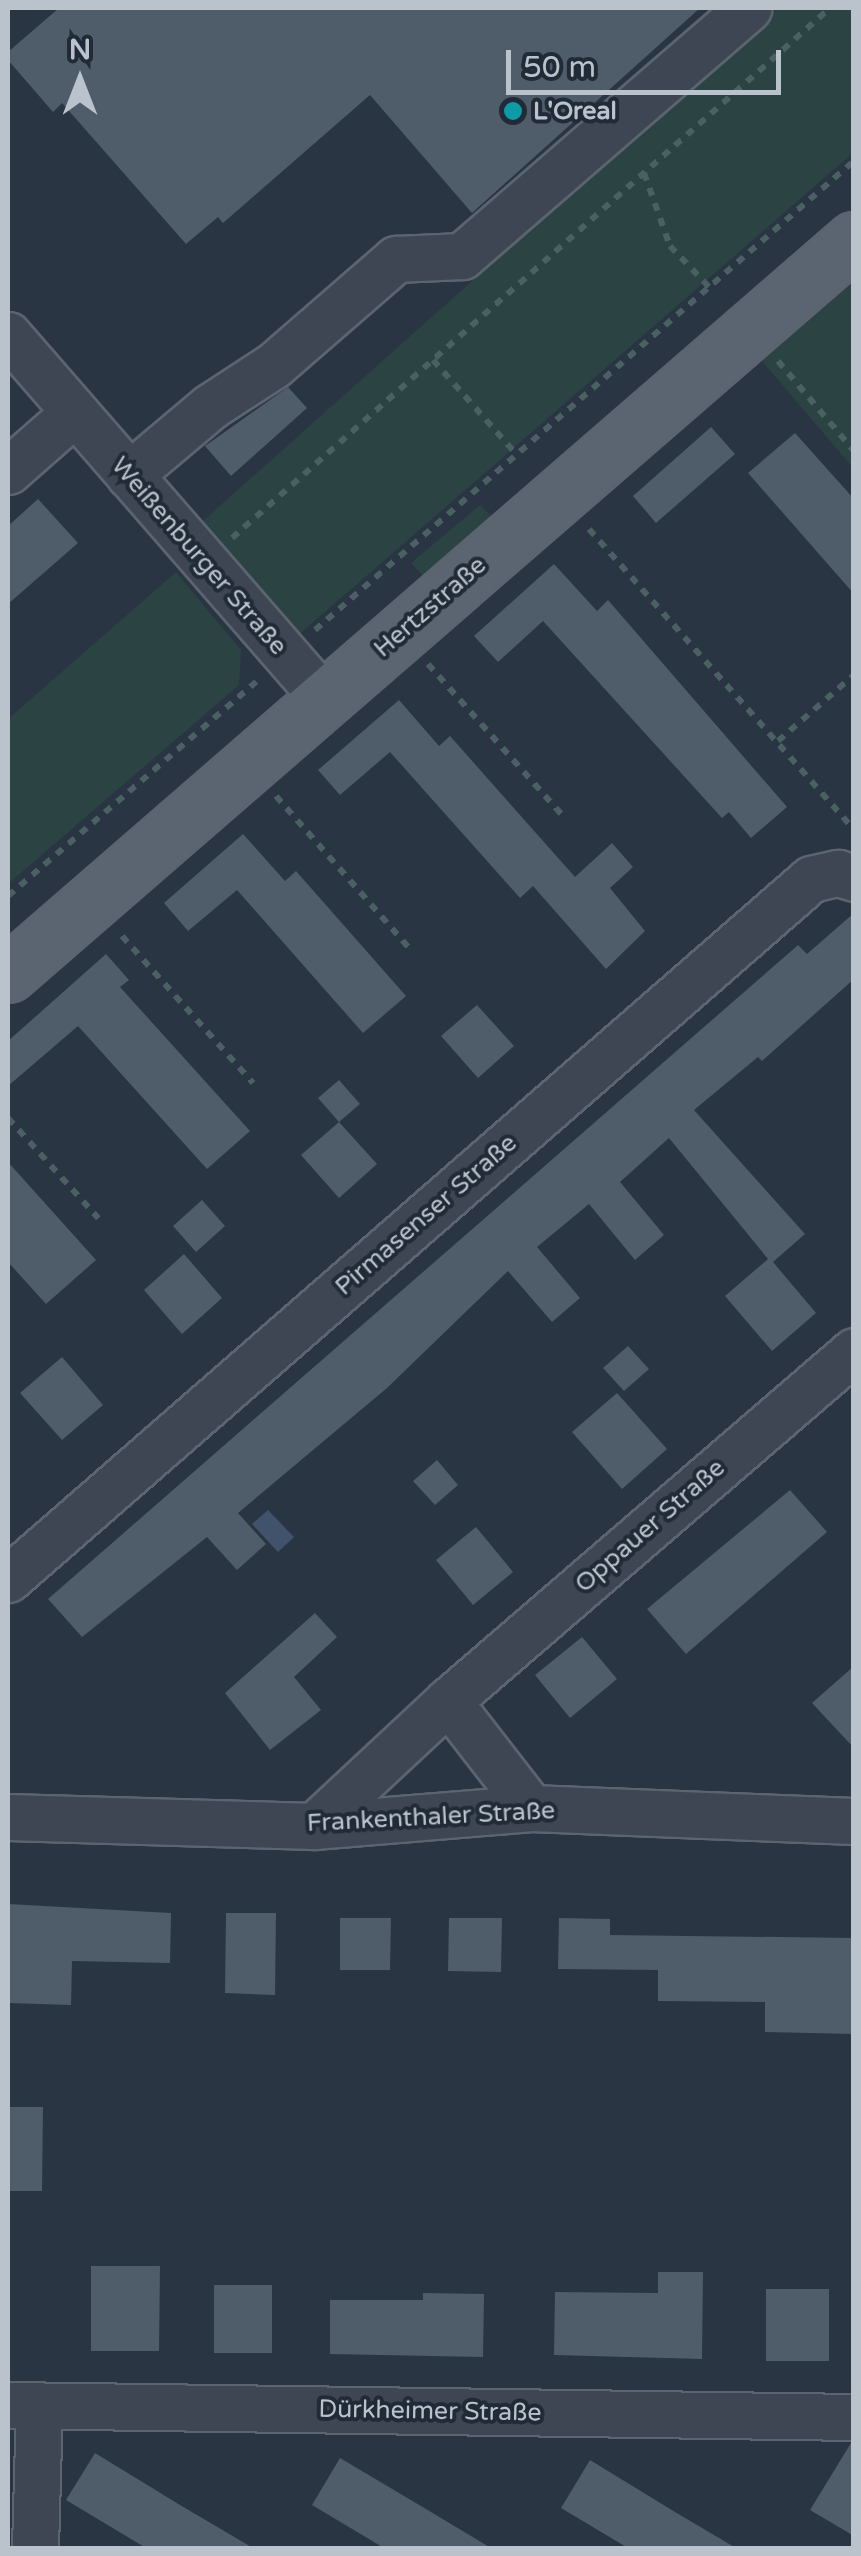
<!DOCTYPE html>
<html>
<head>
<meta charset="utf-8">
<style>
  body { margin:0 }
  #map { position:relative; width:861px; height:2556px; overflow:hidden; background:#293542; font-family:"Varela Round",sans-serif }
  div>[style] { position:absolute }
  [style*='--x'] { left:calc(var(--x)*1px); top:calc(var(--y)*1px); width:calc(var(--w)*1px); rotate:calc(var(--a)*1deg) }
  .green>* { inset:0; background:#2c4344 }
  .water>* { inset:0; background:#40536a }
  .building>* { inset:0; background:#4f5c6a }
  .path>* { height:6px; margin-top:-3px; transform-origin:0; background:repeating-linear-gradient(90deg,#4b6062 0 8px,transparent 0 16px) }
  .roads { filter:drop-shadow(2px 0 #5b646f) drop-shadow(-2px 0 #5b646f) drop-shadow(0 2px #5b646f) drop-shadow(0 -2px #5b646f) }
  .minor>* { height:45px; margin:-22.5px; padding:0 22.5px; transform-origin:22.5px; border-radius:22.5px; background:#3d4652 }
  .major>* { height:55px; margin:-27.5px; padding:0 27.5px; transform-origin:27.5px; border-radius:27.5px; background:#5b6571 }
  .dots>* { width:28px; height:28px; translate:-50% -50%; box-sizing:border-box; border:5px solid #212b37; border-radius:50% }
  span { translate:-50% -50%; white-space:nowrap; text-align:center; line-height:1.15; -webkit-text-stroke:8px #212b37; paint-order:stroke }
  .poi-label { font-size:25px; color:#bac2cb; font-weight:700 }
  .left { translate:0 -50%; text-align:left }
  .street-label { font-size:25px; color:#bac2cb }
  .frame { position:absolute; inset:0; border:10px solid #bac2cb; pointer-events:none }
  .north { position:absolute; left:30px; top:30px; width:100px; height:100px; -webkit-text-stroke:8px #212b37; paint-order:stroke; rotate:0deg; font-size:28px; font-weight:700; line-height:40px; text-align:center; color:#bac2cb }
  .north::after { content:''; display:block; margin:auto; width:35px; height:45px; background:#bac2cb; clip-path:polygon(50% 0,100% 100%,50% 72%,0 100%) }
  .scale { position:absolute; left:506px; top:50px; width:275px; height:45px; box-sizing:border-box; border:5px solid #bac2cb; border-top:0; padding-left:12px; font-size:30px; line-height:35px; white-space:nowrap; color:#bac2cb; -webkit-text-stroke:8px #212b37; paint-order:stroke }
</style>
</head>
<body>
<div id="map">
  <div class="green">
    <div style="clip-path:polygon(778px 8px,853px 8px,853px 153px,295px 638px,195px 528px)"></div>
    <div style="clip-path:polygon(853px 281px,853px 468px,762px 361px)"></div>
    <div style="clip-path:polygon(480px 505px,492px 517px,490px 526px,426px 579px,411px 563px)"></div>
    <div style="clip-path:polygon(176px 572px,241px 650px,239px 685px,8px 884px,8px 719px)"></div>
  </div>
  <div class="water">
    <div style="clip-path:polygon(268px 1510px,294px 1537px,278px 1552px,252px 1524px)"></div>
  </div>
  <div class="building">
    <div style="clip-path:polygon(59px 8px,700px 8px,472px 213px,370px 95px,223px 223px,218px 217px,186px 244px,62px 103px,53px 112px,8px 60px,8px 52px)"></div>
    <div style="clip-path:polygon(288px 387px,307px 408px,231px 476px,205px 446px)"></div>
    <div style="clip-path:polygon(711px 427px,735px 454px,656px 523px,633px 496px)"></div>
    <div style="clip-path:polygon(795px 433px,854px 499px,854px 594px,748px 473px)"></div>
    <div style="clip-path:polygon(38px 499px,78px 543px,8px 604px,8px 526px)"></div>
    <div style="clip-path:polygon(554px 564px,597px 611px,608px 600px,787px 807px,751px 838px,729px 812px,722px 818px,543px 621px,498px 662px,474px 636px)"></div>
    <div style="clip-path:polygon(399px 700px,439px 746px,450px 736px,575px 877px,612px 843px,633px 867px,610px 888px,645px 931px,606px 969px,533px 886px,520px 898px,390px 752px,340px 795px,318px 770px)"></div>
    <div style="clip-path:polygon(243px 834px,285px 881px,296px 871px,406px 996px,363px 1033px,237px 890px,188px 931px,164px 903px)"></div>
    <div style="clip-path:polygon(854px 913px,854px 979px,762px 1061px,758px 1057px,694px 1110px,805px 1234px,773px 1262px,816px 1313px,772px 1351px,725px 1296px,768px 1259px,669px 1138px,620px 1182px,664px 1235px,635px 1260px,589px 1204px,537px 1247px,580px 1298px,552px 1322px,508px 1271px,387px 1388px,238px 1513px,266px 1544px,237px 1570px,207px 1537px,82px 1637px,48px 1599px,798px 945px,807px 954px)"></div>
    <div style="clip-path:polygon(106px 954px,129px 980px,120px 987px,250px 1131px,207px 1169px,78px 1026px,8px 1086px,8px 1041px)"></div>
    <div style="clip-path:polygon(477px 1005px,514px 1046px,478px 1078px,441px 1036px)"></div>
    <div style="clip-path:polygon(339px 1080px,360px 1104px,339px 1122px,318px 1098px)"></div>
    <div style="clip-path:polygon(339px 1122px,377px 1164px,339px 1198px,301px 1155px)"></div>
    <div style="clip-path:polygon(8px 1162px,96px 1260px,46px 1304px,8px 1262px)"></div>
    <div style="clip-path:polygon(202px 1200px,225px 1226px,196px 1252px,173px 1226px)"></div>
    <div style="clip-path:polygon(184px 1254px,222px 1298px,182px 1334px,144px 1290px)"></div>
    <div style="clip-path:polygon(628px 1346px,649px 1369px,624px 1391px,603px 1368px)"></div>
    <div style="clip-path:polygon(62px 1357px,103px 1405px,62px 1440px,20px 1393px)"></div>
    <div style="clip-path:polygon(617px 1393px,667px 1449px,622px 1489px,572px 1432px)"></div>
    <div style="clip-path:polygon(437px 1460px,458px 1485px,435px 1505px,413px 1481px)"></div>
    <div style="clip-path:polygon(790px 1490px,827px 1532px,686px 1654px,647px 1609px)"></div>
    <div style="clip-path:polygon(476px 1527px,513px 1572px,473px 1605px,436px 1560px)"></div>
    <div style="clip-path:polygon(315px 1613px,337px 1637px,294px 1677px,321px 1710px,270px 1750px,225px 1693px)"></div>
    <div style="clip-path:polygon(582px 1637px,617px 1679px,570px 1718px,535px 1675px)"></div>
    <div style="clip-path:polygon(854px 1666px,854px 1748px,812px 1703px)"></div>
    <div style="clip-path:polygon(8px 1904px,171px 1913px,170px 1963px,72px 1961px,71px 2005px,8px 2003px)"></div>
    <div style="clip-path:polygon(226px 1913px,276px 1913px,275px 1995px,225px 1993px)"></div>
    <div style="clip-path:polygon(340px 1918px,391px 1918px,390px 1970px,340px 1970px)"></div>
    <div style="clip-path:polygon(449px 1918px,502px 1918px,501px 1972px,448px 1971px)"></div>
    <div style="clip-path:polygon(559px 1918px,610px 1919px,610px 1935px,854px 1938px,854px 2034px,765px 2032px,765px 2002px,658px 2001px,658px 1970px,558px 1969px)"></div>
    <div style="clip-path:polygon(8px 2107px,43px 2107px,42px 2191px,8px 2191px)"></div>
    <div style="clip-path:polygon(91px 2266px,160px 2266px,159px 2351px,91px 2351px)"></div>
    <div style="clip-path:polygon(658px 2272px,703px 2272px,702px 2359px,554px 2355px,555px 2292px,658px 2293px)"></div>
    <div style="clip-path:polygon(214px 2285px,272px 2285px,272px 2353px,214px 2353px)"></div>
    <div style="clip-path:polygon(766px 2289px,829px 2289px,829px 2361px,766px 2361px)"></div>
    <div style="clip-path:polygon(423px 2293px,484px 2294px,483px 2357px,330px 2354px,330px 2300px,423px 2300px)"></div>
    <div style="clip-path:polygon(851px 2443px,854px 2443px,854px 2536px,810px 2510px)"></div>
    <div style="clip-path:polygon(95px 2453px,180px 2505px,253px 2548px,146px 2548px,66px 2500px)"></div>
    <div style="clip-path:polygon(340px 2458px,426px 2509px,491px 2548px,384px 2548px,312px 2505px)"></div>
    <div style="clip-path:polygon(590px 2460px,675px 2512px,736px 2548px,628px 2548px,561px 2508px)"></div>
  </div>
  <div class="path">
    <div style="--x:644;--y:173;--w:77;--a:70.4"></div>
    <div style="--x:670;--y:246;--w:57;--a:46.4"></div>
    <div style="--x:433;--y:360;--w:127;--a:48.5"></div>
    <div style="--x:778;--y:361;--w:118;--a:49.8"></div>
    <div style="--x:589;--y:529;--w:401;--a:48.6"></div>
    <div style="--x:232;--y:538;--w:799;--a:-41.55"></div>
    <div style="--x:315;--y:630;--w:714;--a:-41.03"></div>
    <div style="--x:428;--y:664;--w:202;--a:48.4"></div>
    <div style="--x:778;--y:741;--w:101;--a:-41"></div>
    <div style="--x:276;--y:796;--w:205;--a:48.8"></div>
    <div style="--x:8;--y:896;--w:329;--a:-40.8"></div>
    <div style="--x:122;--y:936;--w:197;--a:48.3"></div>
    <div style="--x:8;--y:1118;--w:135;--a:48"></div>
  </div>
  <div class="roads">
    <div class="minor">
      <div style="--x:8;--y:335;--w:482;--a:49"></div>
      <div style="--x:8;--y:471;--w:88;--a:-41.3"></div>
      <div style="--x:129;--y:475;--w:107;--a:-40.1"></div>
      <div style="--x:211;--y:406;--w:75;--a:-33.1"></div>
      <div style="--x:274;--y:365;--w:162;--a:-41"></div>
      <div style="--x:396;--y:259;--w:66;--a:-2.6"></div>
      <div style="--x:462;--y:256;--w:379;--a:-40.9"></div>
      <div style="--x:8;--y:1579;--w:1065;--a:-41.08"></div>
      <div style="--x:811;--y:879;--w:28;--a:-13"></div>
      <div style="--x:838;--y:873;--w:17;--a:17"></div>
      <div style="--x:448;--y:1701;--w:135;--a:52.2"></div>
      <div style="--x:8;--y:1817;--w:306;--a:1.7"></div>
      <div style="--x:314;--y:1826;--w:218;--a:-4.7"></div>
      <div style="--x:531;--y:1808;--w:323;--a:2.3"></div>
      <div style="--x:314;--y:1826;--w:183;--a:-43"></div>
      <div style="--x:448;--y:1701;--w:536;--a:-40.76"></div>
      <div style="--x:8;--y:2405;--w:846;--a:0.81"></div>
      <div style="--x:35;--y:2548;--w:142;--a:-88.4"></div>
    </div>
    <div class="major">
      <div style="--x:8;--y:974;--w:1120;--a:-40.95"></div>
    </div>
  </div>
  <div class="dots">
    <div style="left:513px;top:111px;background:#0f9aa8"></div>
  </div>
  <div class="poi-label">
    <span class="left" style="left:533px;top:111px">L'Oreal</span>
  </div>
  <div class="street-label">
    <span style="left:199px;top:556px;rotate:49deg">Weißenburger Straße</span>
    <span style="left:430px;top:607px;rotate:-41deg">Hertzstraße</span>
    <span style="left:426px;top:1215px;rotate:-41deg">Pirmasenser Straße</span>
    <span style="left:650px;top:1526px;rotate:-41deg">Oppauer Straße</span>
    <span style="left:431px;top:1817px;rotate:-3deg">Frankenthaler Straße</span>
    <span style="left:430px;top:2411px;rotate:1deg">Dürkheimer Straße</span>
  </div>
  <div class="frame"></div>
  <div class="north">N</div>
  <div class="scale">50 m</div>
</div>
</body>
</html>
